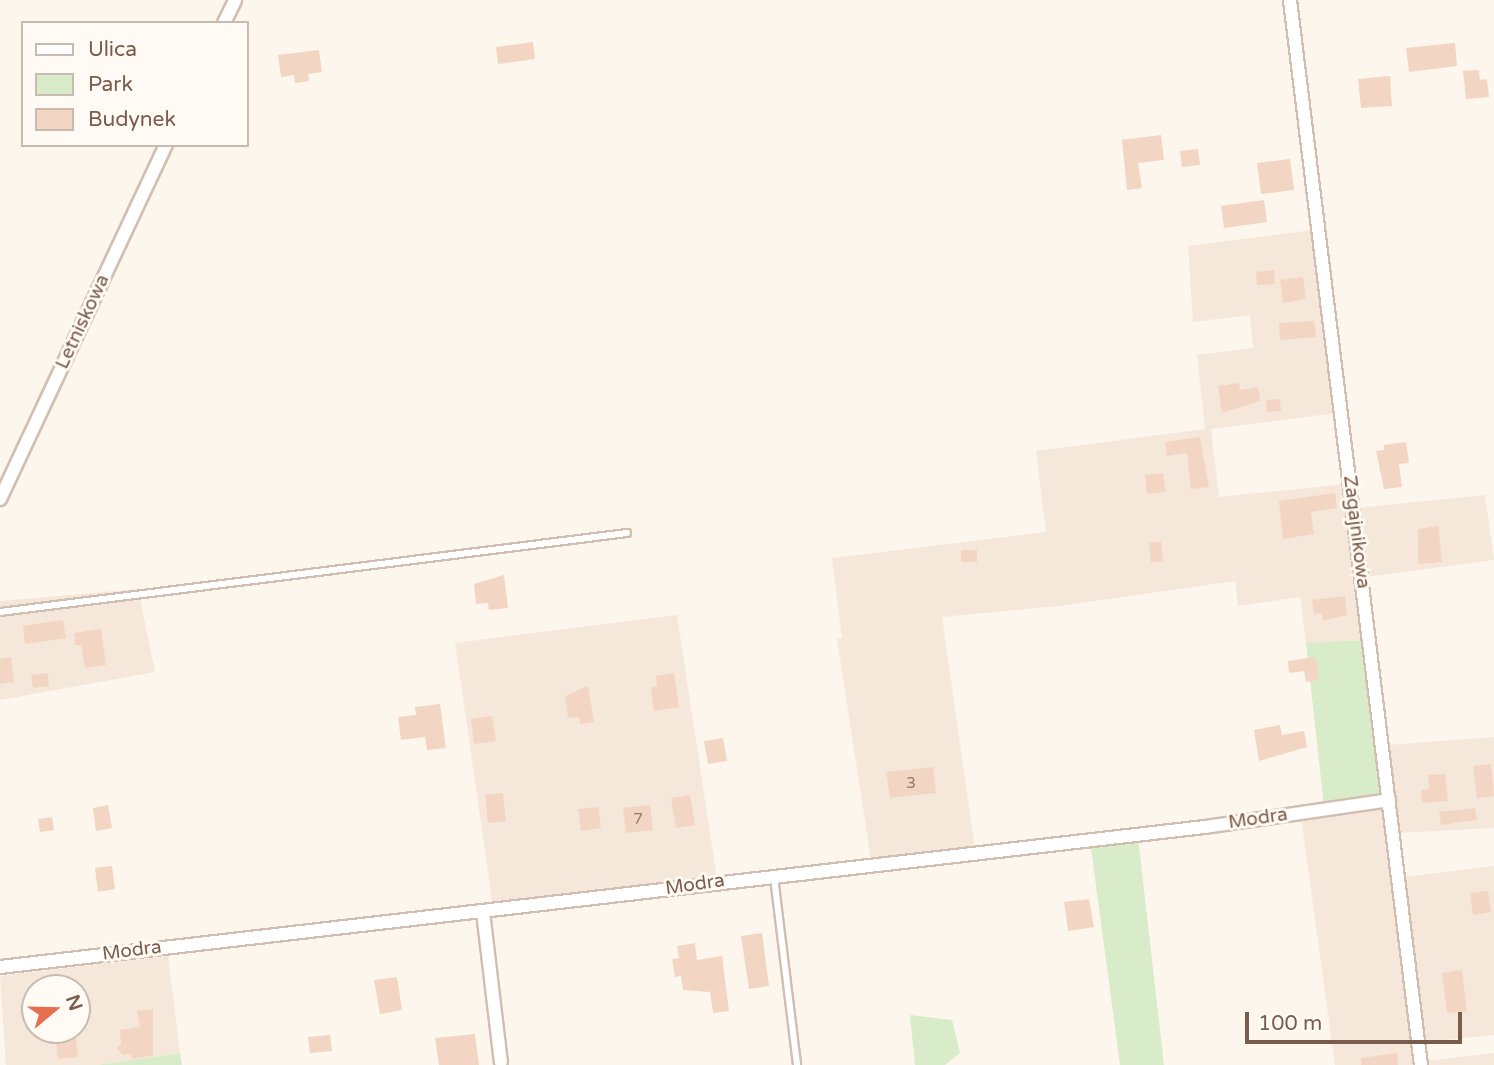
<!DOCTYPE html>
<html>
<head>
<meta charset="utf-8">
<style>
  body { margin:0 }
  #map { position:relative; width:1494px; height:1065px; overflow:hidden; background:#fdf6ec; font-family:"Varela Round",sans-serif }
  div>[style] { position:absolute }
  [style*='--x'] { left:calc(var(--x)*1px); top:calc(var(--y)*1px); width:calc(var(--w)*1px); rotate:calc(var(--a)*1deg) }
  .residential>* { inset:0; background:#f5e8da }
  .green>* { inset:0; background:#d8ecc9 }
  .building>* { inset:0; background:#f3d5c3 }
  .roads { filter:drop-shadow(2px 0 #d1beb0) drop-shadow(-2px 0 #d1beb0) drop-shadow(0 2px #d1beb0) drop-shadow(0 -2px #d1beb0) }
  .lane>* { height:6px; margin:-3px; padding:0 3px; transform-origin:3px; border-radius:3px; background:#fff }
  .street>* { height:12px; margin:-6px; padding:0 6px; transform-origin:6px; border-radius:6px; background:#fff }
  span { translate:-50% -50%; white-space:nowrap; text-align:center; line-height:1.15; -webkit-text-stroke:6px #fffaf3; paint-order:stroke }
  .number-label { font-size:16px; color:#987a6a }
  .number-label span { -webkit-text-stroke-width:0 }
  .street-label { font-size:19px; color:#7a5c4d }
  .legend { position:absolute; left:21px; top:21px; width:228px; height:126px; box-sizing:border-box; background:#fffaf3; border:2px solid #cabbb1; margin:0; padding:9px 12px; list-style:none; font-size:21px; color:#7a5c4d }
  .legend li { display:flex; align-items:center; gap:14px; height:35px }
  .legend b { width:35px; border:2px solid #cabbb1 }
  .north { position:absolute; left:21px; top:974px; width:70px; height:70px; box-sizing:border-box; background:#fffaf3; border:2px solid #cabbb1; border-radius:50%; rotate:71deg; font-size:19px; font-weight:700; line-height:28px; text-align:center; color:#7a5c4d }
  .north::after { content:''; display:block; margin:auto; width:24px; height:32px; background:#e76f51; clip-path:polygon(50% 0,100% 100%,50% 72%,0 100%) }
  .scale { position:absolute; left:1245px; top:1012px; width:217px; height:32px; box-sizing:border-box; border:4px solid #7a5c4d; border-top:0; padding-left:9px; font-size:21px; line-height:24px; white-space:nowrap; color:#7a5c4d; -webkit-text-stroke:5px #fffaf3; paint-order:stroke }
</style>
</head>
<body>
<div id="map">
  <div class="residential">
    <div style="clip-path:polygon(1313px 230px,1337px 413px,1211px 429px,1219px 497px,1347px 484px,1367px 640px,1306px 643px,1300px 597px,1238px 606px,1235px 581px,1059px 606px,942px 617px,975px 849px,871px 860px,837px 639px,842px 638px,832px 558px,1046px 532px,1036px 451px,1205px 429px,1197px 355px,1253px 348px,1250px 315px,1193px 322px,1188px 246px)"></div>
    <div style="clip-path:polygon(1485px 495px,1494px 560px,1366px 577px,1357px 508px)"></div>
    <div style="clip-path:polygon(138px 589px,155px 672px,0 700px,0 601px)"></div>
    <div style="clip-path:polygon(677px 615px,717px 879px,493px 907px,455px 643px)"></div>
    <div style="clip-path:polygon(1494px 737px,1494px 828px,1399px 833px,1387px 745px)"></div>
    <div style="clip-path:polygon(1378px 806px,1387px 811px,1417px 1065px,1335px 1065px,1301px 817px)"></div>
    <div style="clip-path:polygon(1494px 866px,1494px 1035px,1423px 1042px,1405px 877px)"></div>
    <div style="clip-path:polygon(evenodd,168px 956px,180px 1053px,96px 1065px,6px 1065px,0 976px,168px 956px,35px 988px,77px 988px,77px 1030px,35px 1030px,35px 988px)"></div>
    <div style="clip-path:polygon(1494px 1053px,1494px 1065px,1426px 1065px,1425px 1061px)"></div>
  </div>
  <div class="green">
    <div style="clip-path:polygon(1367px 640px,1384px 788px,1376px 797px,1324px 806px,1306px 643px)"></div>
    <div style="clip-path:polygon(1138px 837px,1164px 1065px,1120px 1065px,1090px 841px)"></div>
    <div style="clip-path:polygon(910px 1015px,952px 1020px,960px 1053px,945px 1065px,915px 1065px)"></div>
    <div style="clip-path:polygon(180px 1053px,182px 1065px,96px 1065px)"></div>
  </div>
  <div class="building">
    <div style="clip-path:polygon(533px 42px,535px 59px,498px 64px,496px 47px)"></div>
    <div style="clip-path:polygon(1455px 43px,1457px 66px,1409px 72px,1406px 48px)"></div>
    <div style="clip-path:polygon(319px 50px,322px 72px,308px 74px,309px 81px,295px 83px,294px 75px,281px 77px,278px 55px)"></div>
    <div style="clip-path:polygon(1479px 70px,1480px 80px,1487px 79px,1489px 97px,1466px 99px,1463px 71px)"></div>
    <div style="clip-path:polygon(1390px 76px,1392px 106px,1361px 108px,1358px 79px)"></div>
    <div style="clip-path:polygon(1161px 135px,1164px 160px,1138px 163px,1142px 188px,1127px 190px,1122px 140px)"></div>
    <div style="clip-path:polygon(1198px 149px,1200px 165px,1182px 167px,1180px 151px)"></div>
    <div style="clip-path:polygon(1290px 159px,1294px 190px,1261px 194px,1257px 163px)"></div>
    <div style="clip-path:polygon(1264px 200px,1267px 222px,1224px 228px,1221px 206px)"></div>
    <div style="clip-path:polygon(1274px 270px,1275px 284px,1257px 285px,1256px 272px)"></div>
    <div style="clip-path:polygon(1303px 277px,1306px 299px,1283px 303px,1280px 280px)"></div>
    <div style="clip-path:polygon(1314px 321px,1316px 337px,1280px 340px,1279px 323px)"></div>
    <div style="clip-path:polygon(1239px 383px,1240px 390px,1258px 387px,1260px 401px,1222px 413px,1218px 386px)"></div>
    <div style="clip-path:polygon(1280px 399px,1281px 411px,1267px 412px,1266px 400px)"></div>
    <div style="clip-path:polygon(1200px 437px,1209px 487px,1191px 489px,1187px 453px,1167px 456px,1165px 442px)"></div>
    <div style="clip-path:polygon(1406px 442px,1409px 463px,1399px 464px,1402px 487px,1384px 489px,1376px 451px,1384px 450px,1384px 445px)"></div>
    <div style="clip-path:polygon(1163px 473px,1166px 492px,1147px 494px,1145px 475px)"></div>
    <div style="clip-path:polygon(1335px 493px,1337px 508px,1311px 512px,1314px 534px,1283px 539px,1279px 501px)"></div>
    <div style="clip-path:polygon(1438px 526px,1442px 562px,1418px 564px,1418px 529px)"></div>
    <div style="clip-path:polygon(1161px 542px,1163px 561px,1151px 562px,1149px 543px)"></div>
    <div style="clip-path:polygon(961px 550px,977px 550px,977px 562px,961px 562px)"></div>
    <div style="clip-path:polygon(504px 575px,508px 608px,489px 610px,488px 603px,476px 604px,474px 584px)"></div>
    <div style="clip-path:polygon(1345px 596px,1347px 615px,1323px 621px,1322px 613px,1314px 614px,1312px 600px)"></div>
    <div style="clip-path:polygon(63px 620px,66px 638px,25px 644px,23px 626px)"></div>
    <div style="clip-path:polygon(101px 629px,106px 665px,85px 668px,81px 645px,75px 645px,74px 633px)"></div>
    <div style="clip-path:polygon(11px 657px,14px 682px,0 684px,0 659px)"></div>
    <div style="clip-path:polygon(1316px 657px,1319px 680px,1306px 682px,1304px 671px,1289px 673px,1288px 661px)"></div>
    <div style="clip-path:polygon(48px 673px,49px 686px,33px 688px,31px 675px)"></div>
    <div style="clip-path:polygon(674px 673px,679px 707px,654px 711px,651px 687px,657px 686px,656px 676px)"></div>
    <div style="clip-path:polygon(588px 686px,594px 722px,580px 724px,579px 717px,568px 718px,565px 696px)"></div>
    <div style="clip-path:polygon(440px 704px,446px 748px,427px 750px,425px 737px,401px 740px,398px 717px,416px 715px,415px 707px)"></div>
    <div style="clip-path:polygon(492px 716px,496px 741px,474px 744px,471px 719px)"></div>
    <div style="clip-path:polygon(1280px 725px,1282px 735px,1304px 731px,1307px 747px,1259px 761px,1254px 730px)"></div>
    <div style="clip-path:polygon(723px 738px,727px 761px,708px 764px,704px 741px)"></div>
    <div style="clip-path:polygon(1491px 764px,1494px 796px,1477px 798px,1473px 766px)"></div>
    <div style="clip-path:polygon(933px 767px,936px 793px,890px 798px,886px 772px)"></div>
    <div style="clip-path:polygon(1445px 774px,1448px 801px,1422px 803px,1421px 790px,1429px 789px,1428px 775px)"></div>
    <div style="clip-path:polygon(503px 793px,506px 821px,488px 823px,485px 795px)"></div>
    <div style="clip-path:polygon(690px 795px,695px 825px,676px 828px,671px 798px)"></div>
    <div style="clip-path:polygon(108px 805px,112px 828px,96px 831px,93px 808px)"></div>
    <div style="clip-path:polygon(650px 805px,653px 830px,626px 833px,623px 808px)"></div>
    <div style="clip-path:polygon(598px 807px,601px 828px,581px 831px,578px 809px)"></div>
    <div style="clip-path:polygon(1475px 808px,1477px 820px,1441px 825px,1439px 812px)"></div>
    <div style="clip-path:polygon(52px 817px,54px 830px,40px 832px,38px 819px)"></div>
    <div style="clip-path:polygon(112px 866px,115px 889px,98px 892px,95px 868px)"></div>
    <div style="clip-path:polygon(1488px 891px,1491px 912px,1473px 915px,1470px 893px)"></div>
    <div style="clip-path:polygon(1089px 899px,1094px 927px,1068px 931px,1064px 902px)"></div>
    <div style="clip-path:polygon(762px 933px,769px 986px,749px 989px,741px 936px)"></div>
    <div style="clip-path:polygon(695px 943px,697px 960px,722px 956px,729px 1011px,713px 1013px,710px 992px,683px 990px,681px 976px,675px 977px,672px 959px,679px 958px,677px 946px)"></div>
    <div style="clip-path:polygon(1462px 970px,1467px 1011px,1447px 1013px,1442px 973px)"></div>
    <div style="clip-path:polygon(397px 977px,402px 1010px,380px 1014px,374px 980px)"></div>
    <div style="clip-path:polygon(153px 1009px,153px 1055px,132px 1059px,131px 1054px,123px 1055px,116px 1048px,121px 1044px,120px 1030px,140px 1027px,137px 1011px)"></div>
    <div style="clip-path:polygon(55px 1030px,75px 1030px,78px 1057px,58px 1059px)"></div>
    <div style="clip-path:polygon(475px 1034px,479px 1065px,439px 1065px,435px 1038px)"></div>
    <div style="clip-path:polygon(330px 1035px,332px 1051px,310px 1053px,308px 1037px)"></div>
    <div style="clip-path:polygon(1397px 1053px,1398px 1065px,1361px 1065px,1361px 1058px)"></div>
  </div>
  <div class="roads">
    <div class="lane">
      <div style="--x:0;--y:612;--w:632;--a:-7.18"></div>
      <div style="--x:774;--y:877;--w:189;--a:83"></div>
    </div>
    <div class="street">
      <div style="--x:1290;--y:0;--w:1073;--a:82.99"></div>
      <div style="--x:224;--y:23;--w:25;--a:-64"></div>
      <div style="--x:0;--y:499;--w:391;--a:-64.9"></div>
      <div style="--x:483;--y:912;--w:151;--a:83.2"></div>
      <div style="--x:0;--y:967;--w:1213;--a:-6.63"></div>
      <div style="--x:1205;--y:827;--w:186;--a:-8.3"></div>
    </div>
  </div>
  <div class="number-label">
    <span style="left:911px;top:783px">3</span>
    <span style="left:638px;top:819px">7</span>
  </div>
  <div class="street-label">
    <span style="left:83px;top:322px;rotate:-65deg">Letniskowa</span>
    <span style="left:1356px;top:532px;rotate:83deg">Zagajnikowa</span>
    <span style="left:1258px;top:819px;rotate:-8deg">Modra</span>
    <span style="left:695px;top:885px;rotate:-8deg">Modra</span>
    <span style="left:132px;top:951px;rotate:-7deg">Modra</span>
  </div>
  <ul class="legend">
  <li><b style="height:9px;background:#fff"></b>Ulica</li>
  <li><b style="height:19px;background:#d8ecc9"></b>Park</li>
  <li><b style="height:19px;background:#f3d5c3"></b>Budynek</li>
  </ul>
  <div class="north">N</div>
  <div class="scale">100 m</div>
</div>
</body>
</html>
